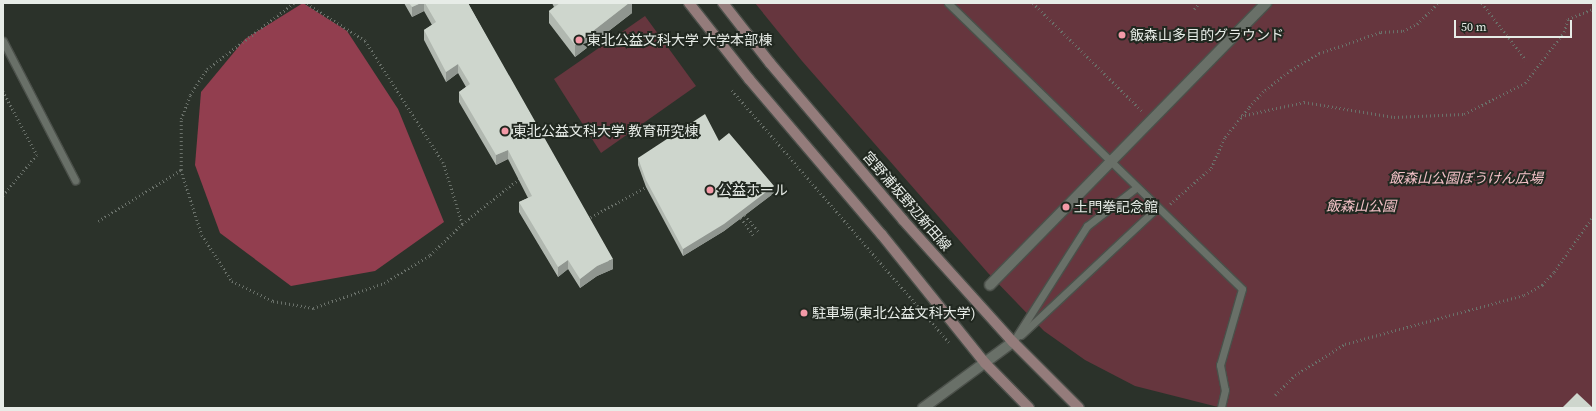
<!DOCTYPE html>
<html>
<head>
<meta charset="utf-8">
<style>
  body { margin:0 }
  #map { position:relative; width:1596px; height:411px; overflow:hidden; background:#2b322a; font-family:"Source Serif 4","Noto Sans JP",serif }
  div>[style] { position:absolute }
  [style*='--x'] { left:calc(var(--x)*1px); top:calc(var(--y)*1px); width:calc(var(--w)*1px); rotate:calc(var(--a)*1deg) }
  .green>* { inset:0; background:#66363e }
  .forest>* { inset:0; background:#923e4f }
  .path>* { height:2.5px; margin-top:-1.25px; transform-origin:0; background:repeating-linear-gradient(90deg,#6a716a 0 1px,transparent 0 4px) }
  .roads { filter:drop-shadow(1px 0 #4b504a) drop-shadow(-1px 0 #4b504a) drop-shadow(0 1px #4b504a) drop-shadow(0 -1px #4b504a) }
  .service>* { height:7px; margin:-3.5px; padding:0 3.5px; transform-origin:3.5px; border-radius:3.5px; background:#697068 }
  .pedestrian>* { height:10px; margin:-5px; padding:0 5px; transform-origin:5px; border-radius:5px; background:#697068 }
  .tertiary>* { height:10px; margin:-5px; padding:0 5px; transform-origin:5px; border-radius:5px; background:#697068 }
  .secondary>* { height:10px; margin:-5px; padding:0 5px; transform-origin:5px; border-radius:5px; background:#947c7b }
  .wall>* { inset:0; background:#b1b8b0 }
  .shaded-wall>* { inset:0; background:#909690 }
  .building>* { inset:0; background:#ced6cd }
  .dots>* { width:11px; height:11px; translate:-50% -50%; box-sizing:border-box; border:2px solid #212820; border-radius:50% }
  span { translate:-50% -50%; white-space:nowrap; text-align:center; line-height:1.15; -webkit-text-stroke:4px #212820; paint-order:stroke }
  .poi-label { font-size:14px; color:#e7ece7 }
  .left { translate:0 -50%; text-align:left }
  .park-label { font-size:14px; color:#f2c0c6; font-style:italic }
  .street-label { font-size:14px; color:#e7ece7 }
  .frame { position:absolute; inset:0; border:4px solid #e7ece7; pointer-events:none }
  .scale { position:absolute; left:1454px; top:20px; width:118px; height:18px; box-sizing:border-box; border:2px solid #e7ece7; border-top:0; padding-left:5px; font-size:12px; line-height:14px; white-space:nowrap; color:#e7ece7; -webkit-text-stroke:3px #212820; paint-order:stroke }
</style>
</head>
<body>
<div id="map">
  <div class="green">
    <div style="clip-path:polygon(755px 3px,1593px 3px,1593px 408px,1222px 408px,1135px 386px,1085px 360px,1044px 331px,988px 273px,802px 61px)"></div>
    <div style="clip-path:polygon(645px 16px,696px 86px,601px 153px,554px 79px)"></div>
  </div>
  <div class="forest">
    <div style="clip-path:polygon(303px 3px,347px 31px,398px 109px,444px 222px,375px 271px,291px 286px,220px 233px,195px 165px,201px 92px,245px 39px)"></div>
  </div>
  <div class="path">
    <div style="--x:1033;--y:3;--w:153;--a:44.7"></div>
    <div style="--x:1482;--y:3;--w:72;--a:52.3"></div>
    <div style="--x:1194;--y:9;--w:8;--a:-50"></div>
    <div style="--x:732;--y:90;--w:336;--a:49.3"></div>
    <div style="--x:3;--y:91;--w:72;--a:62"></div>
    <div style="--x:37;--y:155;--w:53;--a:129.7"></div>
    <div style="--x:1241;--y:116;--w:65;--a:-12.5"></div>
    <div style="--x:1304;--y:102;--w:91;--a:9.5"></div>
    <div style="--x:1394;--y:117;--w:70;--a:-2.5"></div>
    <div style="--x:1464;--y:114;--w:68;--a:-26.9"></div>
    <div style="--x:1525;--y:83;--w:64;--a:-52.6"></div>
    <div style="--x:1564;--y:32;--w:14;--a:-73"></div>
    <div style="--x:1568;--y:19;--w:27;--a:-22"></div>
    <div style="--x:181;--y:170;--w:51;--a:-90"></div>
    <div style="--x:181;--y:119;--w:26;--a:-69"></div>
    <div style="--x:190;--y:95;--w:31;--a:-57"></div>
    <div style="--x:207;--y:69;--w:109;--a:-37.2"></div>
    <div style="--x:1170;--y:204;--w:55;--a:-41.3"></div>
    <div style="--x:1211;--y:168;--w:34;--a:-66"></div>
    <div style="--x:1225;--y:137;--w:38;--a:-51"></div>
    <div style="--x:1249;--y:107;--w:23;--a:-47"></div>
    <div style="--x:1265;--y:90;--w:33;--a:-38"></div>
    <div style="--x:1291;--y:70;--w:33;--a:-31"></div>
    <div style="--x:1319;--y:53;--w:32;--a:-18"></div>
    <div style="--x:1349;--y:43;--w:34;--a:-19"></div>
    <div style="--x:1381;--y:32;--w:22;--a:-3"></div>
    <div style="--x:1403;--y:31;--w:16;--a:-27"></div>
    <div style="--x:1417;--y:24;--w:30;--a:-45"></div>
    <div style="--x:745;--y:215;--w:21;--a:51"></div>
    <div style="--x:741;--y:218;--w:22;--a:54"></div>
    <div style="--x:587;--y:219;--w:67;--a:-28.5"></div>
    <div style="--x:98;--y:221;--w:97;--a:-31.6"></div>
    <div style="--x:181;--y:170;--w:68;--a:72.1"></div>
    <div style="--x:202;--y:235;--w:55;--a:56.9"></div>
    <div style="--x:232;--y:281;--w:46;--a:26"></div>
    <div style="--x:273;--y:301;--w:41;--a:9.9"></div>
    <div style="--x:313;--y:308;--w:75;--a:-19.4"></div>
    <div style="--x:384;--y:283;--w:54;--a:-31.3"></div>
    <div style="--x:430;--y:255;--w:45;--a:-44.1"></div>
    <div style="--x:462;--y:224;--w:64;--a:-107.3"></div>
    <div style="--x:443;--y:163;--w:145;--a:-122.6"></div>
    <div style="--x:365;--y:41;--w:71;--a:-147.7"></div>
    <div style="--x:462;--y:224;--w:74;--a:-38.4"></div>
    <div style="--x:1275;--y:395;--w:28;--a:-45"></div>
    <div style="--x:1295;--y:375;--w:59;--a:-31.8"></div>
    <div style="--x:1345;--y:344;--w:186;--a:-15.3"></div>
    <div style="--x:1524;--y:295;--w:21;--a:-29"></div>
    <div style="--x:1542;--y:285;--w:18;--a:-47"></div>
    <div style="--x:1554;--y:272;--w:68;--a:-55.1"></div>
  </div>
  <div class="roads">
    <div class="service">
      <div style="--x:948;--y:3;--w:410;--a:44.2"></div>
      <div style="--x:1242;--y:289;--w:79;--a:106.1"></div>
      <div style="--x:1220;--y:365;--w:25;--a:79"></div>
      <div style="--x:1225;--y:390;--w:18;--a:103"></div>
      <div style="--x:3;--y:41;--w:157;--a:62.6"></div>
      <div style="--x:1021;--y:335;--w:187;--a:-43.1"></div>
      <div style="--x:1013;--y:342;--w:138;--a:-57.5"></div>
      <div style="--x:1087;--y:226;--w:63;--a:-38"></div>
    </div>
    <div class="pedestrian">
      <div style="--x:990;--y:285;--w:395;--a:-45.6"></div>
    </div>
    <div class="tertiary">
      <div style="--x:923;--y:408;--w:112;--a:-36.3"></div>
    </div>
    <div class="secondary">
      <div style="--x:689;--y:3;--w:97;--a:51.7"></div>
      <div style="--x:749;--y:79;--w:205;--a:49.6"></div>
      <div style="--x:882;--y:235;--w:164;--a:51.2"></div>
      <div style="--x:985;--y:363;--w:63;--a:45.6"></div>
      <div style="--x:723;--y:3;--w:76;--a:51.9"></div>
      <div style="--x:770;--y:63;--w:206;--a:49.7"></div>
      <div style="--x:903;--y:220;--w:164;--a:48"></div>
      <div style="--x:1013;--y:342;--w:93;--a:45"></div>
    </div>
  </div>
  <div class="wall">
    <div style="clip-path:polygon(404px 3px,468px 3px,613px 269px,597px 276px,580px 288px,568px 269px,558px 277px,519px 212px,519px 202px,528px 198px,508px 159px,496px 165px,459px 102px,459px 92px,466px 87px,458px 73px,446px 82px,424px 40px,424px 30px,432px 25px,424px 11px,412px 17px)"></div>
    <div style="clip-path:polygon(552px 3px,632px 3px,632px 13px,575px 57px,549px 23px,549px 11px,554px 7px)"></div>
    <div style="clip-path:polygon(719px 141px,774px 193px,724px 231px,683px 256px,646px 187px,638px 165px,638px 158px)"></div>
  </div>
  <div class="shaded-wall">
    <div style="clip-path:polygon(421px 3px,424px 3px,424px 11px,412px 17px,412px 7px)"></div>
    <div style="clip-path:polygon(629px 3px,632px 3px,632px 13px,575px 57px,575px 45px)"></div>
    <div style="clip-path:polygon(458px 64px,458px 73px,446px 82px,446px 72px)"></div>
    <div style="clip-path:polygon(508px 150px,508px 159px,496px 165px,496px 155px)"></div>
    <div style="clip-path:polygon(774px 186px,774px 193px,724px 231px,683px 256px,683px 249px)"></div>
    <div style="clip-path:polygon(613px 259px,613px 269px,597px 276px,580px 288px,580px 279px,597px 266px)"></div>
    <div style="clip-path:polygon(568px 260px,568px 269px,558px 277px,558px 267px)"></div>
  </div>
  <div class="building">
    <div style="clip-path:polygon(409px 3px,421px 3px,412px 7px)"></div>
    <div style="clip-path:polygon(425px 3px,468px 3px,613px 259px,597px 266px,580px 279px,568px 260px,558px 267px,519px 202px,532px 196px,508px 150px,496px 155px,459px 92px,470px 84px,458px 64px,446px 72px,424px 30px,436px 22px)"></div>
    <div style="clip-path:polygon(560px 3px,629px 3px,575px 45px,549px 11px)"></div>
    <div style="clip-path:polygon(705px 114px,719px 141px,729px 133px,774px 186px,724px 224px,683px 249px,646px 180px,638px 158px)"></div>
    <div style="clip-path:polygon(1577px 393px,1593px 408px,1562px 408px)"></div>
  </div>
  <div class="dots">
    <div style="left:1122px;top:35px;background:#f39aa7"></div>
    <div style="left:579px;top:40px;background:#f39aa7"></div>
    <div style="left:505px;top:131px;background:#f39aa7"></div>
    <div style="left:710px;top:190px;background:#f39aa7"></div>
    <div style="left:1066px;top:207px;background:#f39aa7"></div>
    <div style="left:804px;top:313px;background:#f39aa7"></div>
  </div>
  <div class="poi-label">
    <span class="left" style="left:1130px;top:35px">飯森山多目的グラウンド</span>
    <span class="left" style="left:587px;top:40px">東北公益文科大学 大学本部棟</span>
    <span class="left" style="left:513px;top:131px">東北公益文科大学 教育研究棟</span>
    <span class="left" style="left:718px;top:190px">公益ホール</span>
    <span class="left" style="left:1074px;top:207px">土門拳記念館</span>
    <span class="left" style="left:812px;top:313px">駐車場(東北公益文科大学)</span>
  </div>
  <div class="park-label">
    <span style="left:1466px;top:178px">飯森山公園ぼうけん広場</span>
    <span style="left:1361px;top:206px">飯森山公園</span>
  </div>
  <div class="street-label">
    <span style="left:907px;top:201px;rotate:49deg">宮野浦坂野辺新田線</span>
  </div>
  <div class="frame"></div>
  <div class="scale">50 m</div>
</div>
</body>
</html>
